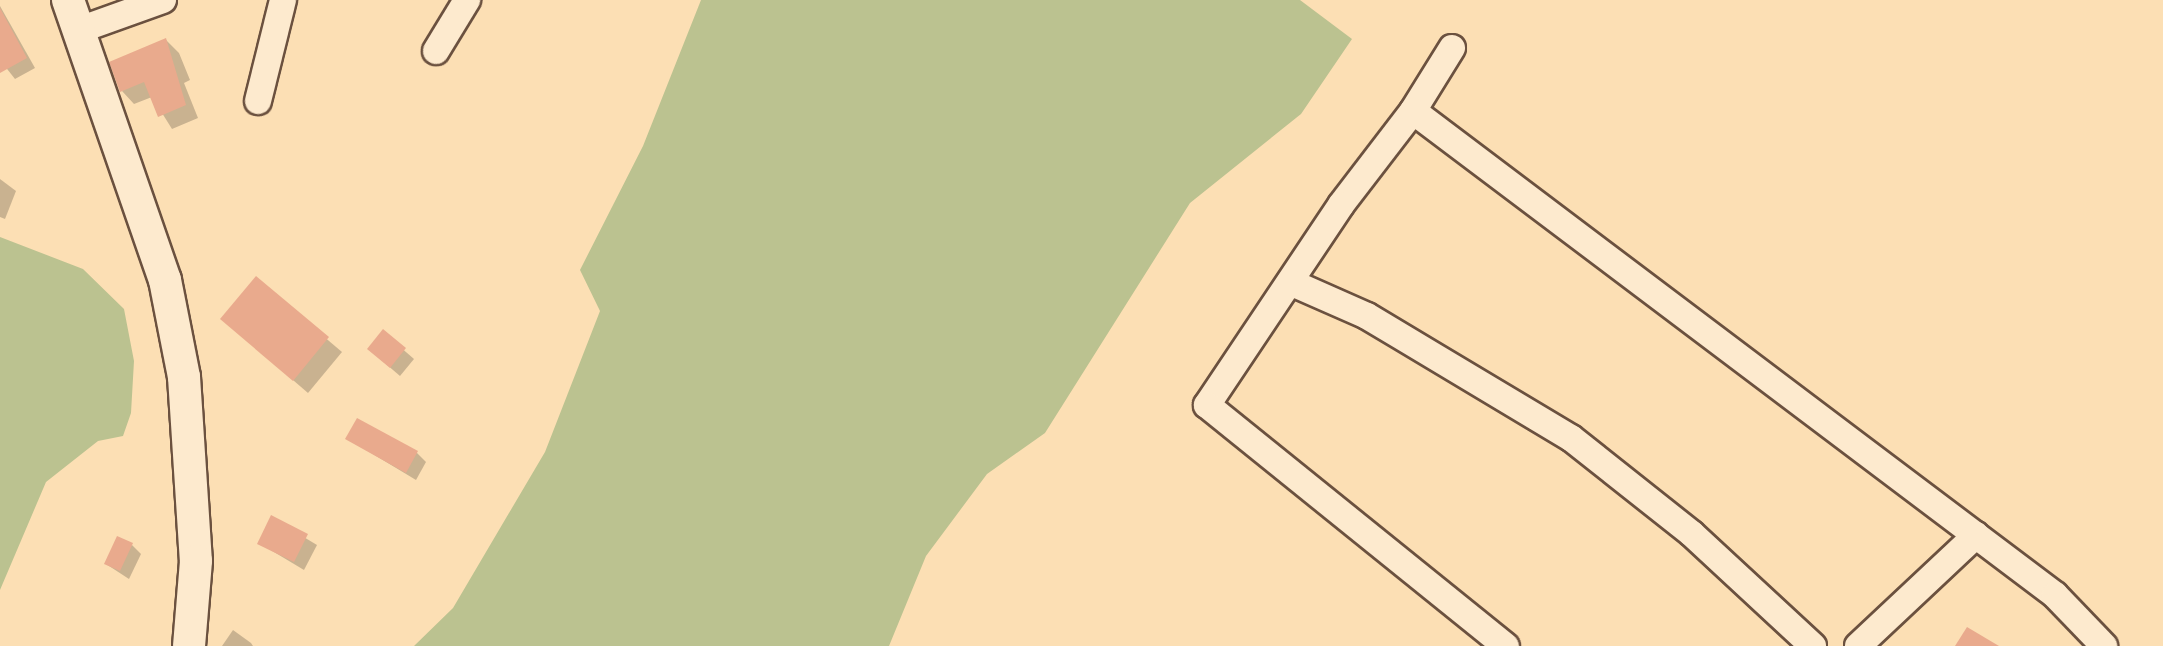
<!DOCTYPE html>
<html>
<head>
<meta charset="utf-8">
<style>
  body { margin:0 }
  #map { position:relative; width:2163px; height:646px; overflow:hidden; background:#fcdfb4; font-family:"EB Garamond",serif }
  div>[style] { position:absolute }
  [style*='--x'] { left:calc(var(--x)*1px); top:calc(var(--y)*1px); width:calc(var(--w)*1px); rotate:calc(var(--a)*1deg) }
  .green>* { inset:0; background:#bbc290 }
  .shadow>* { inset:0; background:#0003 }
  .building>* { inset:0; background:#e9aa8d }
  .roads { filter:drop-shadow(2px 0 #6b513f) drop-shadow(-2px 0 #6b513f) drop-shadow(0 2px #6b513f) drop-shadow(0 -2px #6b513f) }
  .minor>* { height:26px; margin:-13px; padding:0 13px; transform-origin:13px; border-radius:13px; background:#fdeace }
  .tertiary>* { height:32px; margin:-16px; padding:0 16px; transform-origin:16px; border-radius:16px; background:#fdeace }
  span { translate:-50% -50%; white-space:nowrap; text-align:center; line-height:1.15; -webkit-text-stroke:6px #fdeace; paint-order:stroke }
</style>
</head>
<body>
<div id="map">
  <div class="green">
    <div style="clip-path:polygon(701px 0,1300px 0,1352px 39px,1301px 114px,1190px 203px,1045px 433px,987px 474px,926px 556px,889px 646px,414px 646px,453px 608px,545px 452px,600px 311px,580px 270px,643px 146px)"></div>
    <div style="clip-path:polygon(0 237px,83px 269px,124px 309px,134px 361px,131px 413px,123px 436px,98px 441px,46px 482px,0 590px)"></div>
  </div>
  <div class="shadow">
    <div style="clip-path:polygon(0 6px,35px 68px,15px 79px,0 60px)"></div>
    <div style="clip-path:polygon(166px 40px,179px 53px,190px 80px,184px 83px,198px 118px,172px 129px,152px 97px,134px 104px,122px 91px)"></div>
    <div style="clip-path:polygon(0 179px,16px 191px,5px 219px,0 217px)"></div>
    <div style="clip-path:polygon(256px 279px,342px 352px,308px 393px,222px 319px)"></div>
    <div style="clip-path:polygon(383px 332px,414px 359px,400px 376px,379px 358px)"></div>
    <div style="clip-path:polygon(348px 439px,417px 453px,426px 462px,416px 480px)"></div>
    <div style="clip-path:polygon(272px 518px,317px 545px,304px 570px,259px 543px)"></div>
    <div style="clip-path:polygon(132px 545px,141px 554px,129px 579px,106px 564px)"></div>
    <div style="clip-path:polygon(233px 630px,251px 643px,253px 646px,222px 646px)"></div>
  </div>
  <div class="building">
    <div style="clip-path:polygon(0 8px,27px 58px,0 73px)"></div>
    <div style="clip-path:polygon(166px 38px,186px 105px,158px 117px,144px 82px,120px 92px,109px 62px)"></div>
    <div style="clip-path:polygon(256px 276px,329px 337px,293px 381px,220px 319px)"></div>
    <div style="clip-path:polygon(383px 329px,406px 348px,390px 368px,367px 349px)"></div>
    <div style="clip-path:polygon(357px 418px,418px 451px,406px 473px,345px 439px)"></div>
    <div style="clip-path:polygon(271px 515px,308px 534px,294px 562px,257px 544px)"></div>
    <div style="clip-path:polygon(117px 536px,133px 543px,120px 571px,104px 564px)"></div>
    <div style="clip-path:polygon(1967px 627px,1999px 646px,1955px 646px)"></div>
  </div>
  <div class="roads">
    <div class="minor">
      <div style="--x:82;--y:29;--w:86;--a:-19.7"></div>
      <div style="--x:1452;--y:48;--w:74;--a:121.8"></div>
      <div style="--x:1413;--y:111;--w:118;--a:127.5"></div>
      <div style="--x:1341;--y:205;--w:241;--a:123.8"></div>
      <div style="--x:1207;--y:405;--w:384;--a:38.9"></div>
      <div style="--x:436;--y:51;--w:60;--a:-58.7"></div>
      <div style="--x:258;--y:101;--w:104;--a:-76.1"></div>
      <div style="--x:1413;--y:111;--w:804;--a:37.01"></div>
      <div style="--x:2055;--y:595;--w:71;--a:46.1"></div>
      <div style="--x:1290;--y:282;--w:84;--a:23.8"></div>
      <div style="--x:1367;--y:316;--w:238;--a:30.9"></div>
      <div style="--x:1571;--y:438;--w:154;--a:38.4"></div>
      <div style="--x:1692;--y:534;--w:165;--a:42.8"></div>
      <div style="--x:1858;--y:646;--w:162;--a:-43.2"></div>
    </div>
    <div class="tertiary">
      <div style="--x:68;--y:0;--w:296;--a:70.9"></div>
      <div style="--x:165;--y:280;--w:99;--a:78.9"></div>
      <div style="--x:184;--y:377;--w:184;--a:86.3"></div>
      <div style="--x:196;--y:561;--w:85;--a:94.7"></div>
    </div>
  </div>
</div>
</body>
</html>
